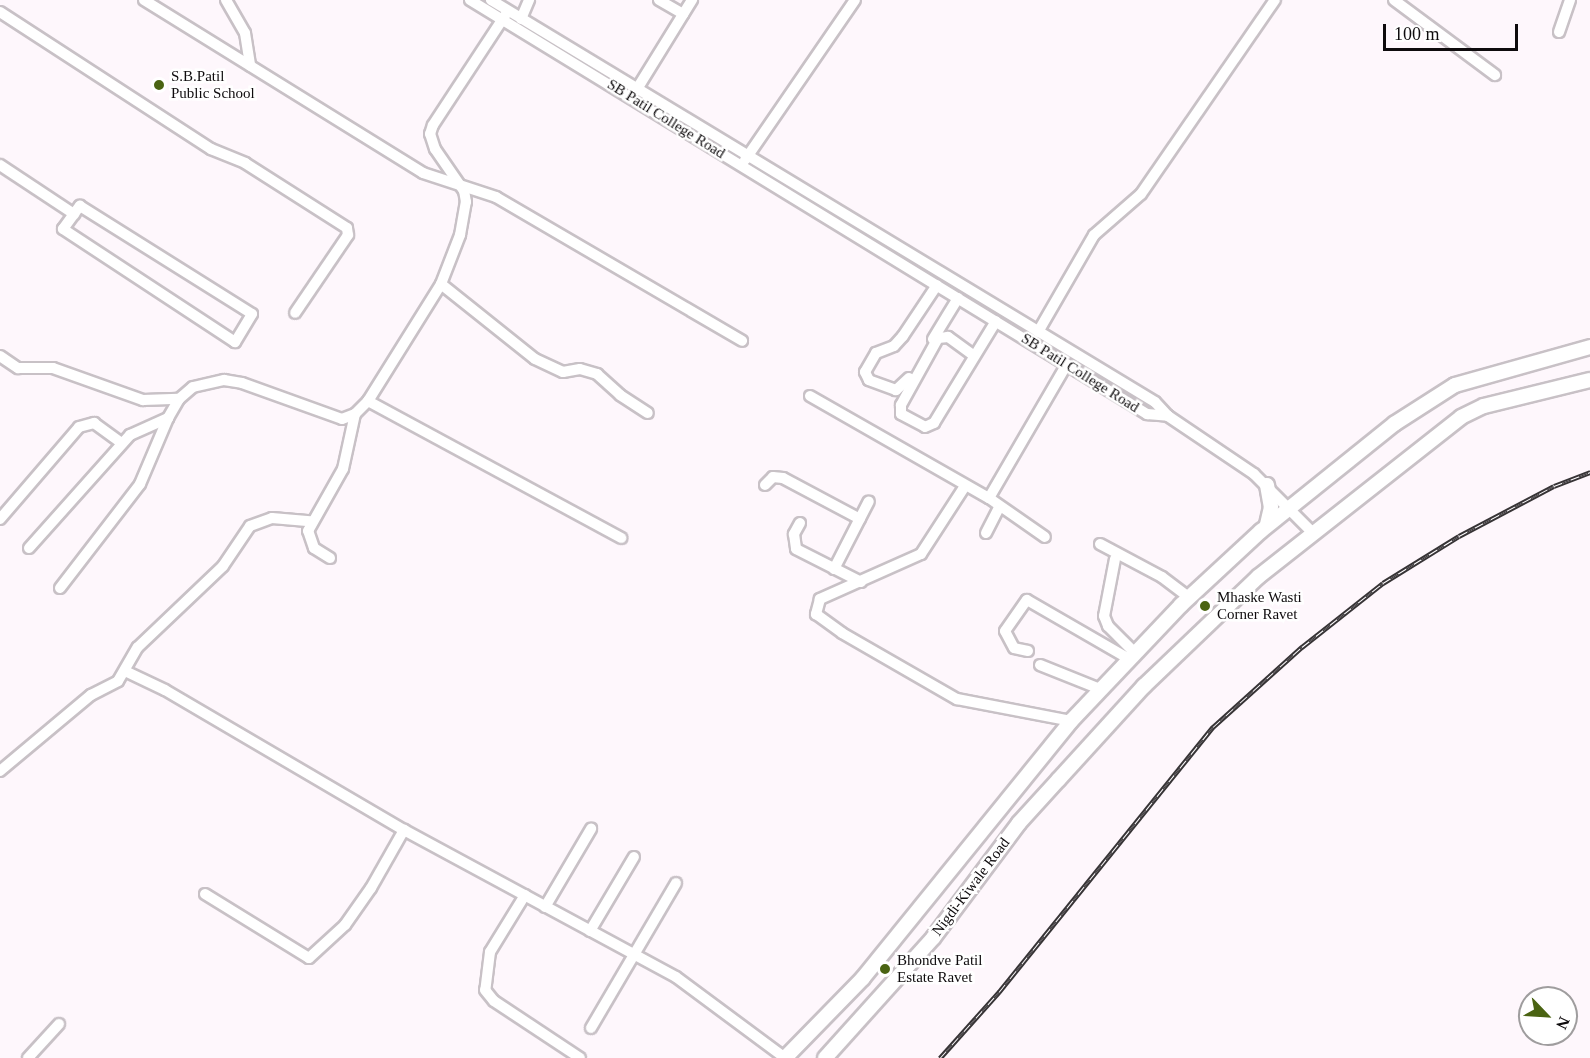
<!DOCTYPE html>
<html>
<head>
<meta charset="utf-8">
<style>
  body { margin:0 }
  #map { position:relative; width:1590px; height:1058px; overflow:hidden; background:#fef7fc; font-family:"Times New Roman",serif }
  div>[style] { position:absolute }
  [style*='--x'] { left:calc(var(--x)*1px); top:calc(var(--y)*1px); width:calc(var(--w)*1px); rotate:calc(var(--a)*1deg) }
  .roads { filter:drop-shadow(2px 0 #c8c1c6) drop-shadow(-2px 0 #c8c1c6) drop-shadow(0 2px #c8c1c6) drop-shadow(0 -2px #c8c1c6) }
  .minor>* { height:10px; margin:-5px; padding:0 5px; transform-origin:5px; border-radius:5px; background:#fff }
  .major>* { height:14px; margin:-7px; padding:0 7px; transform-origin:7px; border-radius:7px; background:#fff }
  .rail>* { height:5px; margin-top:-2.5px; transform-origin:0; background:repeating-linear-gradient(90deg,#fff 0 9px,#373436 0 18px); box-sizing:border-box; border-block:2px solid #373436 }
  .dots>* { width:16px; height:16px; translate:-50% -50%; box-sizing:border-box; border:3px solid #fff; border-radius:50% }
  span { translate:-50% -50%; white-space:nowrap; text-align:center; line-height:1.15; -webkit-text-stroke:5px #fff; paint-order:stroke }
  .poi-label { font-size:15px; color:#0e0b0d }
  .left { translate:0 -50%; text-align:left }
  .street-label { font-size:15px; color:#0e0b0d }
  .north { position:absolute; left:1518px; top:986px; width:60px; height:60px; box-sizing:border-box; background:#fff; border:2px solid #9f9d9e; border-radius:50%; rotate:115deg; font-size:16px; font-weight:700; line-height:24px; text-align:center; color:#0e0b0d }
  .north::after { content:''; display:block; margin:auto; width:21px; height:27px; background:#4a6312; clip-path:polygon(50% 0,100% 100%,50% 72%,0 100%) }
  .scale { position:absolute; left:1383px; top:24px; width:135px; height:27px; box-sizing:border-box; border:3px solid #0e0b0d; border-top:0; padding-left:8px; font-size:18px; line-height:21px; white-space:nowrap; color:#0e0b0d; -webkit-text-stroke:4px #fff; paint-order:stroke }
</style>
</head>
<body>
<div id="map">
  <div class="roads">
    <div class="minor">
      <div style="--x:144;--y:0;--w:328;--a:31.8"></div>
      <div style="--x:423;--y:173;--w:77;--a:18.2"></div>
      <div style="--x:496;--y:197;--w:285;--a:30.3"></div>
      <div style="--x:226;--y:0;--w:38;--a:60"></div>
      <div style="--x:245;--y:33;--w:33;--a:81"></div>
      <div style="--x:470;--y:0;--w:794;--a:31.45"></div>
      <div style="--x:1147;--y:414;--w:21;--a:5"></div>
      <div style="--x:491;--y:0;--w:776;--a:31.19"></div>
      <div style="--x:1155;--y:402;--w:19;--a:47"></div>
      <div style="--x:1168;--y:416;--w:104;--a:34"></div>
      <div style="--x:1254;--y:474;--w:85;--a:45"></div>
      <div style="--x:659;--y:0;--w:28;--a:30"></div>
      <div style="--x:1394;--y:0;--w:126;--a:36.6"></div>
      <div style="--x:0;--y:12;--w:252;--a:33"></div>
      <div style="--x:211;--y:149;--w:37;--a:22"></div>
      <div style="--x:245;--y:163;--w:121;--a:32.5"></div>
      <div style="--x:347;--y:228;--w:7;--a:82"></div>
      <div style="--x:348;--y:235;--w:94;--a:124.2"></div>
      <div style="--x:521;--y:19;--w:21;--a:-67"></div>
      <div style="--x:1559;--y:32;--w:34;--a:-71"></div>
      <div style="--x:637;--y:89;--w:105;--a:-58.3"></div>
      <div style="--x:745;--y:160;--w:194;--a:-55.5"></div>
      <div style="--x:0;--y:165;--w:89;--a:33.5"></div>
      <div style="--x:80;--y:206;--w:203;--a:32.1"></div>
      <div style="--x:252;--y:314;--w:33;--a:121"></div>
      <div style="--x:235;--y:342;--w:206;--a:-146.7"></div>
      <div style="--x:63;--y:229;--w:29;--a:-54"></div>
      <div style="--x:441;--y:284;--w:120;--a:38.6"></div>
      <div style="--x:535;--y:359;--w:31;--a:25"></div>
      <div style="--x:563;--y:372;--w:17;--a:-10"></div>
      <div style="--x:580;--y:369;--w:18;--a:16"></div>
      <div style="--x:597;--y:374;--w:31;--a:42"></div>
      <div style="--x:620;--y:395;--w:33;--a:33"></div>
      <div style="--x:1038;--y:332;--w:112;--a:-60"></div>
      <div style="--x:1094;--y:235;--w:62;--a:-41.1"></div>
      <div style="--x:1141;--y:194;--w:236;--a:-55.4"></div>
      <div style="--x:933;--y:339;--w:48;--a:-58.6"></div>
      <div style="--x:973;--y:355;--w:31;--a:-144"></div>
      <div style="--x:948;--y:337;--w:10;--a:174"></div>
      <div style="--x:938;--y:338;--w:77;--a:118.9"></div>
      <div style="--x:901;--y:405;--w:9;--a:90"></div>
      <div style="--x:901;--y:414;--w:27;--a:28"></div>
      <div style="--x:925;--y:427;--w:10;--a:-24"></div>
      <div style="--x:934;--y:423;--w:119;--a:-58.7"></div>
      <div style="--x:0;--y:356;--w:22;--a:34"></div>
      <div style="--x:18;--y:368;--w:35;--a:0"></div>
      <div style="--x:53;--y:368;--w:96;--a:19.6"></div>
      <div style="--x:143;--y:400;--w:36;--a:-2"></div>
      <div style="--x:909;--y:378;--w:18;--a:137"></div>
      <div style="--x:896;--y:390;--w:29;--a:-160"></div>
      <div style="--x:869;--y:380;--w:9;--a:-117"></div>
      <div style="--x:865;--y:372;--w:22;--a:-60"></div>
      <div style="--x:876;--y:353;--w:19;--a:-21"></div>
      <div style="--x:894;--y:346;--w:13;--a:-48"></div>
      <div style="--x:903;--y:336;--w:61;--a:-56.3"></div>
      <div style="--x:810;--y:396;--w:206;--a:29.7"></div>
      <div style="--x:989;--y:498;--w:155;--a:-59.8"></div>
      <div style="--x:368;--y:401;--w:288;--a:28.4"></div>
      <div style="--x:765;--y:485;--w:11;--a:-45"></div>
      <div style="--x:773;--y:477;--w:10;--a:6"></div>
      <div style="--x:783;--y:478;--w:87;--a:28"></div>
      <div style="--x:965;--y:486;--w:81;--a:122.9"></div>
      <div style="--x:921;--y:554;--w:111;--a:156"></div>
      <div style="--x:820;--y:599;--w:16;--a:105"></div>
      <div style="--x:816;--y:614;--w:32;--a:36"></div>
      <div style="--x:842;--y:633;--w:133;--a:29.9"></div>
      <div style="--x:957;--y:699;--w:116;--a:10.9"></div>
      <div style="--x:989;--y:498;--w:68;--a:34.9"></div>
      <div style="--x:0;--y:519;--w:121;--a:-49.3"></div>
      <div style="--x:79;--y:427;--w:16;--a:-15"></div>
      <div style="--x:94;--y:423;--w:34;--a:36"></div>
      <div style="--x:800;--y:523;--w:13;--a:119"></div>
      <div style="--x:794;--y:534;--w:15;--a:82"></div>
      <div style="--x:796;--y:549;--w:73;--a:26.9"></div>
      <div style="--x:986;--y:533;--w:29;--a:-63"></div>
      <div style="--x:1100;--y:544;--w:70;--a:28"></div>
      <div style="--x:1162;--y:577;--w:34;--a:37"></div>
      <div style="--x:29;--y:548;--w:152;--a:-48.2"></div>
      <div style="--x:130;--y:435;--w:42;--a:-24.1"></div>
      <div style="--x:330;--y:558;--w:19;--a:-148"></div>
      <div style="--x:314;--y:548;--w:18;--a:-109"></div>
      <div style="--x:308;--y:531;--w:71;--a:-60.6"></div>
      <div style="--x:343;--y:469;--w:56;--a:-77.7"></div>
      <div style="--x:1115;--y:559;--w:58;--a:100.9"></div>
      <div style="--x:1104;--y:616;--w:11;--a:68"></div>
      <div style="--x:1108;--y:626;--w:38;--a:45"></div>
      <div style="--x:834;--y:569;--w:76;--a:-62.8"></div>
      <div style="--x:60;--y:588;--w:131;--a:-52.4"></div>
      <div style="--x:140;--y:484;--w:72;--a:-67"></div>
      <div style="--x:168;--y:418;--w:22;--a:-60"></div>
      <div style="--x:179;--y:399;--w:18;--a:-41"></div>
      <div style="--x:193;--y:387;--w:32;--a:-13"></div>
      <div style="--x:224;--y:380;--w:18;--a:9"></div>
      <div style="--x:242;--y:383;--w:106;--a:19.8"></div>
      <div style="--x:342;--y:419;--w:14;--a:-21"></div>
      <div style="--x:355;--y:414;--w:18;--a:-45"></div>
      <div style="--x:368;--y:401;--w:138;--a:-58"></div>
      <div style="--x:441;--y:284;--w:53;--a:-68.8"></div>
      <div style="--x:460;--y:235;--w:34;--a:-80"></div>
      <div style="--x:466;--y:202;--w:11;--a:-100"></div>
      <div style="--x:464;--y:191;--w:51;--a:-124.6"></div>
      <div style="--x:435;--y:149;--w:16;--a:-108"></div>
      <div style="--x:430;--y:134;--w:9;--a:-72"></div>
      <div style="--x:433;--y:125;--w:136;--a:-56.7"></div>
      <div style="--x:1028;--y:651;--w:14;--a:-168"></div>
      <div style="--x:1014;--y:648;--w:19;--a:-118"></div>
      <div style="--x:1005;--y:631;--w:38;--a:-55"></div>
      <div style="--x:1027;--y:600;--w:118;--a:30"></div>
      <div style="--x:1040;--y:665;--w:65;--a:21.8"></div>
      <div style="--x:125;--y:671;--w:44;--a:25.4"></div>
      <div style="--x:165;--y:690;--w:277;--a:30.4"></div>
      <div style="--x:404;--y:830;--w:309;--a:28.4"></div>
      <div style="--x:676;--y:977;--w:136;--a:36.6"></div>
      <div style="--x:0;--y:771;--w:119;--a:-39.9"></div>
      <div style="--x:91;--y:695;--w:30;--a:-27"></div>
      <div style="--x:118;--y:681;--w:39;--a:-60"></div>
      <div style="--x:138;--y:647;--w:117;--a:-43.6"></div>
      <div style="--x:223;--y:566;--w:48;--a:-56"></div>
      <div style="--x:250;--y:526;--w:23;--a:-20"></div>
      <div style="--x:272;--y:518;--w:38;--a:5"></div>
      <div style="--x:205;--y:894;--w:122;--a:31.6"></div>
      <div style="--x:309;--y:958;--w:49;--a:-42.5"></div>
      <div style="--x:345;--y:925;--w:45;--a:-54.9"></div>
      <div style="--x:371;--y:888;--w:67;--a:-60.4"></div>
      <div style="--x:525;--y:895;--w:67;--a:121.6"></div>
      <div style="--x:490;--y:952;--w:38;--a:97"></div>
      <div style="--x:485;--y:990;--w:14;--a:51"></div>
      <div style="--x:494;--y:1001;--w:103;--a:33.5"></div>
      <div style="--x:545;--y:907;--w:91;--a:-59.5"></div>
      <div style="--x:590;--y:931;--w:86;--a:-59.3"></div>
      <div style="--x:591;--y:1028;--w:168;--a:-59.6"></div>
      <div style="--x:28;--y:1058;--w:46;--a:-47.6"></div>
    </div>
    <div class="major">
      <div style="--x:1267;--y:485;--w:22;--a:80"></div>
      <div style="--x:1271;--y:507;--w:18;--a:103"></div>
      <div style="--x:785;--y:1058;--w:112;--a:-45.7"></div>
      <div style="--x:863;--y:978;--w:331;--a:-51"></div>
      <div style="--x:1071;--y:721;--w:160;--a:-46.5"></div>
      <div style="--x:1181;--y:605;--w:109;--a:-42.8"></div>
      <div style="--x:1261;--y:531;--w:171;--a:-38.8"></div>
      <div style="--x:1394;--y:424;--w:72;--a:-32.6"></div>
      <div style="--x:1455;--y:385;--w:140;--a:-15.7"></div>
      <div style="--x:825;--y:1058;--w:161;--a:-48"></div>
      <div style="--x:933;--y:938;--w:144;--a:-53.2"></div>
      <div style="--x:1019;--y:823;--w:59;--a:-47.7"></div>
      <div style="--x:1059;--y:779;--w:126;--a:-47.6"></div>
      <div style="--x:1144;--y:686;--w:158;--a:-43.7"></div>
      <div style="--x:1258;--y:577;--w:258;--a:-38.2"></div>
      <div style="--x:1461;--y:417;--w:25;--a:-26"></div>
      <div style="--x:1484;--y:406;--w:109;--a:-13.8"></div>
    </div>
  </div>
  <div class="rail">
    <div style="--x:940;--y:1058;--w:89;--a:-48.2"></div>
    <div style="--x:999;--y:992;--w:341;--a:-51.1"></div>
    <div style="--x:1213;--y:727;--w:120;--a:-42"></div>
    <div style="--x:1302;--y:647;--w:103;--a:-38.3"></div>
    <div style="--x:1383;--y:583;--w:89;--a:-31.7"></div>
    <div style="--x:1459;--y:536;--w:107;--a:-27.8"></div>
    <div style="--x:1554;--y:486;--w:39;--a:-21"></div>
  </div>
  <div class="dots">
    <div style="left:159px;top:85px;background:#4a6312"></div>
    <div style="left:1205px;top:606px;background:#4a6312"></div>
    <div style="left:885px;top:969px;background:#4a6312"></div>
  </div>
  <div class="poi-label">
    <span class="left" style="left:171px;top:85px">S.B.Patil<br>Public School</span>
    <span class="left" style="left:1217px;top:606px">Mhaske Wasti<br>Corner Ravet</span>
    <span class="left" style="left:897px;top:969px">Bhondve Patil<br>Estate Ravet</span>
  </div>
  <div class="street-label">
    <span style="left:666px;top:119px;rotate:32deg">SB Patil College Road</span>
    <span style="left:1080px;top:373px;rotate:32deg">SB Patil College Road</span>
    <span style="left:971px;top:887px;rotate:-53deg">Nigdi-Kiwale Road</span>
  </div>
  <div class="north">N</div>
  <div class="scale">100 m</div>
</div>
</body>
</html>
